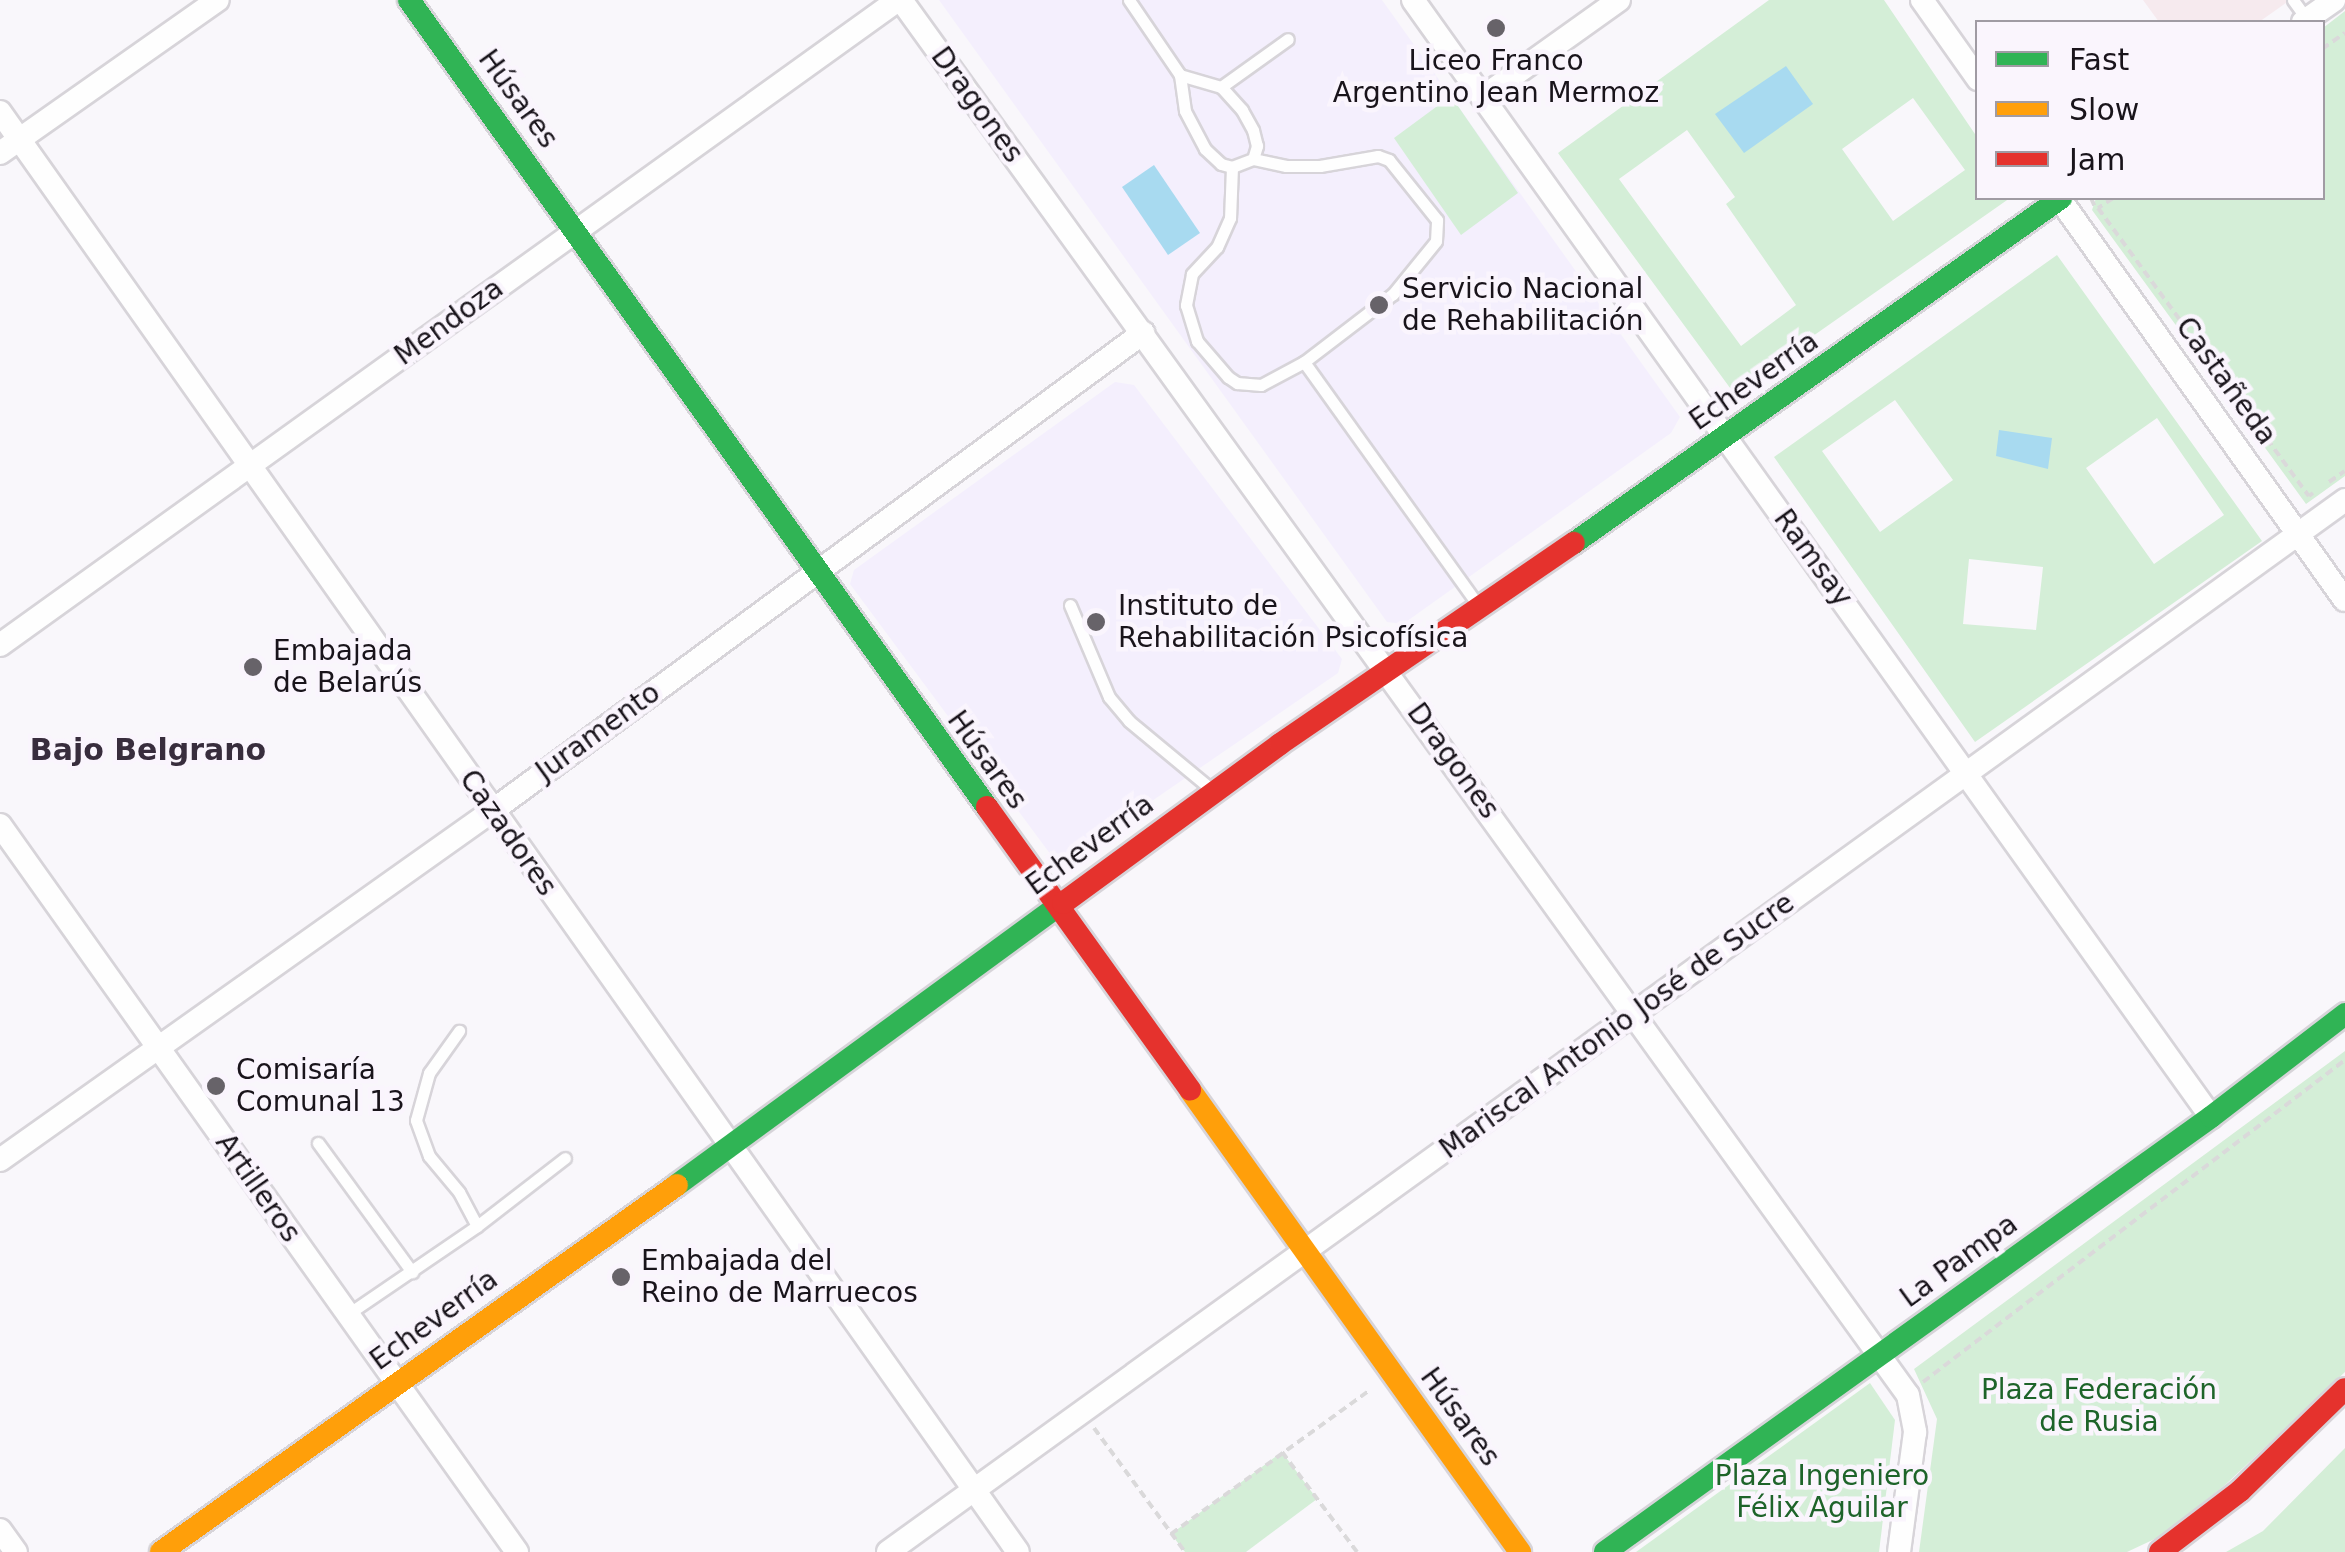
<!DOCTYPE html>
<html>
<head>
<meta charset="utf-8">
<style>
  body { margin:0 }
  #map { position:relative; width:2345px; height:1552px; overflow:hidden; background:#f9f7fb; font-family:"DejaVu Sans",sans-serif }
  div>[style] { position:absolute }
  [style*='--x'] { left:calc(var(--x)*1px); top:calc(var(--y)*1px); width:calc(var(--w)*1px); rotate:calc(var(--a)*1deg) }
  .commercial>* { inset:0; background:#f6eaee }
  .medical>* { inset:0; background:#f4effd }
  .green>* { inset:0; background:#d4eed7 }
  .water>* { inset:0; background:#a8daf0 }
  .path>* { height:4px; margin-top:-2px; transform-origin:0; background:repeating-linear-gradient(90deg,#dad9da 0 8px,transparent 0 13px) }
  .roads { filter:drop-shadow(2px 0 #d7d4d9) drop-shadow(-2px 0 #d7d4d9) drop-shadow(0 2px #d7d4d9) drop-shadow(0 -2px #d7d4d9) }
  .lane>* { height:11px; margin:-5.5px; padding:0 5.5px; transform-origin:5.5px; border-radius:5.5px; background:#fefefe }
  .street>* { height:22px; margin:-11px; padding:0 11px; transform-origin:11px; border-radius:11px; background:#fefefe }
  .fast>* { height:22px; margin:-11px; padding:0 11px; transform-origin:11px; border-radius:11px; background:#30b455 }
  .slow>* { height:22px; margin:-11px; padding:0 11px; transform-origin:11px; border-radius:11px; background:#ff9f0a }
  .jam>* { height:22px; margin:-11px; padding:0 11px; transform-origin:11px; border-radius:11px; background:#e5322d }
  .dots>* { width:28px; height:28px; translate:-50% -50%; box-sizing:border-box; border:5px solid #faf5fd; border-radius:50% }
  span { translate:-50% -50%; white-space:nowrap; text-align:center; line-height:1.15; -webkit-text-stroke:9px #faf5fd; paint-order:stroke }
  .poi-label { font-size:28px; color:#19141b }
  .left { translate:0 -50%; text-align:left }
  .street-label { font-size:28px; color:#19141b }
  .park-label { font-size:28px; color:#1e642a }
  .neighbourhood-label { font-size:30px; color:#382d3d; font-weight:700 }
  .legend { position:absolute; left:1975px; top:20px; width:350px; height:180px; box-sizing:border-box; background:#faf5fd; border:2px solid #a09ba3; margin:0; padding:12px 18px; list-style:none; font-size:30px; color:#19141b }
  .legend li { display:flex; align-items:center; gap:20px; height:50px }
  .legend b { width:50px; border:2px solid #a09ba3 }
</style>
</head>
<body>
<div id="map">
  <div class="commercial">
    <div style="clip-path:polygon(2143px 0,2290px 0,2259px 22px,2159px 22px)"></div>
  </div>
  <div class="medical">
    <div style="clip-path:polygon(939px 0,1382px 0,1680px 417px,1671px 433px,1403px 624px,1387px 622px)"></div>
    <div style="clip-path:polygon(1115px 382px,1134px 385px,1342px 659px,1338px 673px,1069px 858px,1050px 851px,1051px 855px,850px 584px,854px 570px)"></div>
  </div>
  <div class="green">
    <div style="clip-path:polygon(evenodd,1769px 0,1884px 0,1977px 137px,1978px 198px,2010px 198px,1733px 392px,1558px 153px,1769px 0,1913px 98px,1965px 170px,1893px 221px,1842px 149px,1913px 98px,1769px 0,1687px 130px,1735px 197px,1726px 204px,1796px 305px,1741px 346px,1619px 179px,1687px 130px)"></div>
    <div style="clip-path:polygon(2345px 11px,2345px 476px,2306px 504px,2092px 210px,2096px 198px,2322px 198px,2323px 28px)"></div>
    <div style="clip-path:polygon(1451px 96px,1518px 193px,1461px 235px,1394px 138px)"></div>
    <div style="clip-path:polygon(evenodd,2057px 255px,2262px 541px,1975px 742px,1774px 457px,2057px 255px,1895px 400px,1953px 480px,1880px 532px,1822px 451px,1895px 400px,2057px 255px,2157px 418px,2224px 515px,2154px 564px,2086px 468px,2157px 418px,2057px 255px,1969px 559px,2043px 567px,2036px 630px,1963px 624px,1969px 559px)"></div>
    <div style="clip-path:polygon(2345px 1051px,2345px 1372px,2225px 1485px,2161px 1536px,2127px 1552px,1919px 1552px,1937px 1419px,1914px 1369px)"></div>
    <div style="clip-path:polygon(1870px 1383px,1895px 1420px,1879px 1552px,1636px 1552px)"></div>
    <div style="clip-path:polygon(2345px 1448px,2345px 1552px,2226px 1552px,2263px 1531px)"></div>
    <div style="clip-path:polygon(1282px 1452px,1317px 1499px,1246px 1552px,1185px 1552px,1171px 1534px)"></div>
  </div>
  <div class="water">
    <div style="clip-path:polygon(1786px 66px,1813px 104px,1744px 153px,1715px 114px)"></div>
    <div style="clip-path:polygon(1154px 165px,1200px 233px,1168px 255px,1122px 187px)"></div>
    <div style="clip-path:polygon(1999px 430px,2052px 438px,2048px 469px,1996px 456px)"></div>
  </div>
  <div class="path">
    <div style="--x:2322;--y:49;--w:28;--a:-35"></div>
    <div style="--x:2091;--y:198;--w:12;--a:66"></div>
    <div style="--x:2113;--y:198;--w:18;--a:146"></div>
    <div style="--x:2098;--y:208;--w:357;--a:53.8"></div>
    <div style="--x:2309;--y:496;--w:5;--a:-37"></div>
    <div style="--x:2329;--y:482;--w:19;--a:-35"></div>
    <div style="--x:1923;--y:1382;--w:531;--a:-37.34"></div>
    <div style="--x:1094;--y:1428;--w:154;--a:53.7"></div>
    <div style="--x:1282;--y:1452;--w:125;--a:53.1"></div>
    <div style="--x:1171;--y:1534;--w:246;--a:-35.9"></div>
  </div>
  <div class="roads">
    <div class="lane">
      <div style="--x:1129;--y:0;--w:91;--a:55.8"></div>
      <div style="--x:1180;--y:75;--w:36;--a:82"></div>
      <div style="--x:1185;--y:111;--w:43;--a:62.2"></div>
      <div style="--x:1205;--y:149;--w:22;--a:43"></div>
      <div style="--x:1221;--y:164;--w:11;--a:15"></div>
      <div style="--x:1232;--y:167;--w:22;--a:-21"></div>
      <div style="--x:1253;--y:159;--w:14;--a:-73"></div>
      <div style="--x:1257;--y:146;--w:16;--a:-104"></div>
      <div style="--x:1253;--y:130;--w:23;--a:-119"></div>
      <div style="--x:1242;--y:110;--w:31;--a:-132"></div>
      <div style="--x:1221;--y:87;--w:43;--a:-163.7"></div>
      <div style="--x:2293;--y:0;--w:24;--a:54"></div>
      <div style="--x:1221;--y:87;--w:82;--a:-35.6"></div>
      <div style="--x:1232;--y:167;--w:51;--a:92.2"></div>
      <div style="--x:1230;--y:218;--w:32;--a:114"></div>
      <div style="--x:1217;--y:247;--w:37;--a:133"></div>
      <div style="--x:1192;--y:274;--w:32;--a:101"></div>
      <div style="--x:1186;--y:305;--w:38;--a:73"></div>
      <div style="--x:1197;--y:341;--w:48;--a:49.3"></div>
      <div style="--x:1228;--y:377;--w:11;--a:34"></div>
      <div style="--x:1237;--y:383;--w:24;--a:5"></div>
      <div style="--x:1261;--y:385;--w:49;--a:-28.1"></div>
      <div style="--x:1304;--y:362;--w:112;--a:-37.4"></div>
      <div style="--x:1393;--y:294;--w:68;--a:-50.9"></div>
      <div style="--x:1436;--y:241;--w:21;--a:-87"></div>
      <div style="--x:1437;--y:220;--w:77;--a:-128.7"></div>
      <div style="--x:1389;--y:160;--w:12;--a:-160"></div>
      <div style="--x:1378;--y:156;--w:59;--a:170.2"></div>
      <div style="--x:1320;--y:166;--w:34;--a:180"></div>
      <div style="--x:1286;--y:166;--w:34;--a:-168"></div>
      <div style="--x:1304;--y:362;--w:300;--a:54.4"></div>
      <div style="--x:1070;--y:605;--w:100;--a:67"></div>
      <div style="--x:1109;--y:697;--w:31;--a:50"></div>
      <div style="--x:1129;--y:721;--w:107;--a:39.7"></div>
      <div style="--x:318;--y:1143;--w:160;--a:53.9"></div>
      <div style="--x:477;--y:1226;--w:111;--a:-37.7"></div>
      <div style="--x:348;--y:1314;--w:156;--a:-34.3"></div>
      <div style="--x:477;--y:1226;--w:38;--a:-118"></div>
      <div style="--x:459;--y:1192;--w:47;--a:-129.8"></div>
      <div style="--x:429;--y:1156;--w:38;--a:-110"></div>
      <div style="--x:416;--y:1120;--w:49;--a:-74.5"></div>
      <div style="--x:429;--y:1073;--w:52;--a:-54.5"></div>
    </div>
    <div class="street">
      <div style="--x:901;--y:0;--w:1720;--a:54.18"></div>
      <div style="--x:1908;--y:1395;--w:38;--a:79"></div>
      <div style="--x:1915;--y:1432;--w:121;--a:97.6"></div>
      <div style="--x:1413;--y:0;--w:1373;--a:54.46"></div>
      <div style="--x:1922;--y:0;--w:97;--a:54.7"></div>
      <div style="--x:2303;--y:22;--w:38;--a:-35"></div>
      <div style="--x:1483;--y:97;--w:167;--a:-35.5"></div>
      <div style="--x:0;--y:112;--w:1763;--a:54.74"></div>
      <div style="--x:0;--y:153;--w:266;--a:-35.1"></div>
      <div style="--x:2059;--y:198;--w:493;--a:54.6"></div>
      <div style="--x:0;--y:645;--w:1106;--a:-35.69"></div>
      <div style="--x:0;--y:825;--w:892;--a:54.58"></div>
      <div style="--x:0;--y:1160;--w:603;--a:-35.35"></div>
      <div style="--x:492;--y:811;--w:808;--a:-36.29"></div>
      <div style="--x:0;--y:1530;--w:27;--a:54"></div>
      <div style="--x:888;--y:1552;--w:1797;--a:-35.83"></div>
    </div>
    <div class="fast">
      <div style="--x:409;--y:0;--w:993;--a:54.39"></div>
      <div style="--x:1574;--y:543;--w:597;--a:-35.31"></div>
      <div style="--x:677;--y:1185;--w:478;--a:-36.2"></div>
      <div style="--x:1605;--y:1552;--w:746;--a:-35.67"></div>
      <div style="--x:2211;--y:1117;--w:169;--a:-37.5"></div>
    </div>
    <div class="slow">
      <div style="--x:1190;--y:1090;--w:568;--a:54.46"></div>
      <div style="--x:161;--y:1552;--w:633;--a:-35.42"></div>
    </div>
    <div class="jam">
      <div style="--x:987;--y:807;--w:348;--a:54.3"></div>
      <div style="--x:1063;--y:903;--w:269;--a:-36.2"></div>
      <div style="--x:1280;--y:744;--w:356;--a:-34.4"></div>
      <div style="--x:2160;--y:1552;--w:101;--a:-37.3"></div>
      <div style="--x:2240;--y:1491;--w:146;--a:-44.2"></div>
    </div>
  </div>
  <div class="dots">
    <div style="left:1496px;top:28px;background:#676369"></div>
    <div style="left:1379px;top:305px;background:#676369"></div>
    <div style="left:1096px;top:622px;background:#676369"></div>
    <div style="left:253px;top:667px;background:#676369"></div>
    <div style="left:216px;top:1086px;background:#676369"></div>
    <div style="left:621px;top:1277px;background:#676369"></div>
  </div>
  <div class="poi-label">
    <span style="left:1496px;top:77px">Liceo Franco<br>Argentino Jean Mermoz</span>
    <span class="left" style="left:1402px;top:305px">Servicio Nacional<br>de Rehabilitación</span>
    <span class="left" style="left:1118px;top:622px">Instituto de<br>Rehabilitación Psicofísica</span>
    <span class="left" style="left:273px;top:667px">Embajada<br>de Belarús</span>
    <span class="left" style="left:236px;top:1086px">Comisaría<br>Comunal 13</span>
    <span class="left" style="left:641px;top:1277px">Embajada del<br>Reino de Marruecos</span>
  </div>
  <div class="street-label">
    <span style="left:518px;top:99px;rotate:54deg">Húsares</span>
    <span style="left:977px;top:105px;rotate:54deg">Dragones</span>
    <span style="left:449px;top:322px;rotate:-36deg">Mendoza</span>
    <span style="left:1754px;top:381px;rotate:-35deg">Echeverría</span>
    <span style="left:2226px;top:381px;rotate:54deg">Castañeda</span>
    <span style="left:1813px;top:558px;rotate:54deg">Ramsay</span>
    <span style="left:598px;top:732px;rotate:-36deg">Juramento</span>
    <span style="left:987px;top:760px;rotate:54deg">Húsares</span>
    <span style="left:1453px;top:761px;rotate:54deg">Dragones</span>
    <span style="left:508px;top:833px;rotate:55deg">Cazadores</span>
    <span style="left:1090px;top:845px;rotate:-36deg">Echeverría</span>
    <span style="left:1617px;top:1026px;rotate:-36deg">Mariscal Antonio José de Sucre</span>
    <span style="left:258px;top:1188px;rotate:55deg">Artilleros</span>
    <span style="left:1959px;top:1261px;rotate:-36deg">La Pampa</span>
    <span style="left:434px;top:1320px;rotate:-36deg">Echeverría</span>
    <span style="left:1460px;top:1417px;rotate:54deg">Húsares</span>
  </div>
  <div class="park-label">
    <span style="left:2099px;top:1406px">Plaza Federación<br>de Rusia</span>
    <span style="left:1822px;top:1492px">Plaza Ingeniero<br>Félix Aguilar</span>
  </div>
  <div class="neighbourhood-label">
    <span style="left:148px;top:750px">Bajo Belgrano</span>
  </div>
  <ul class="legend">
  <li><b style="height:12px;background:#30b455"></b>Fast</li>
  <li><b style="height:12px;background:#ff9f0a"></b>Slow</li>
  <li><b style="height:12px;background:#e5322d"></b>Jam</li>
  </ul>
</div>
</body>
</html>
